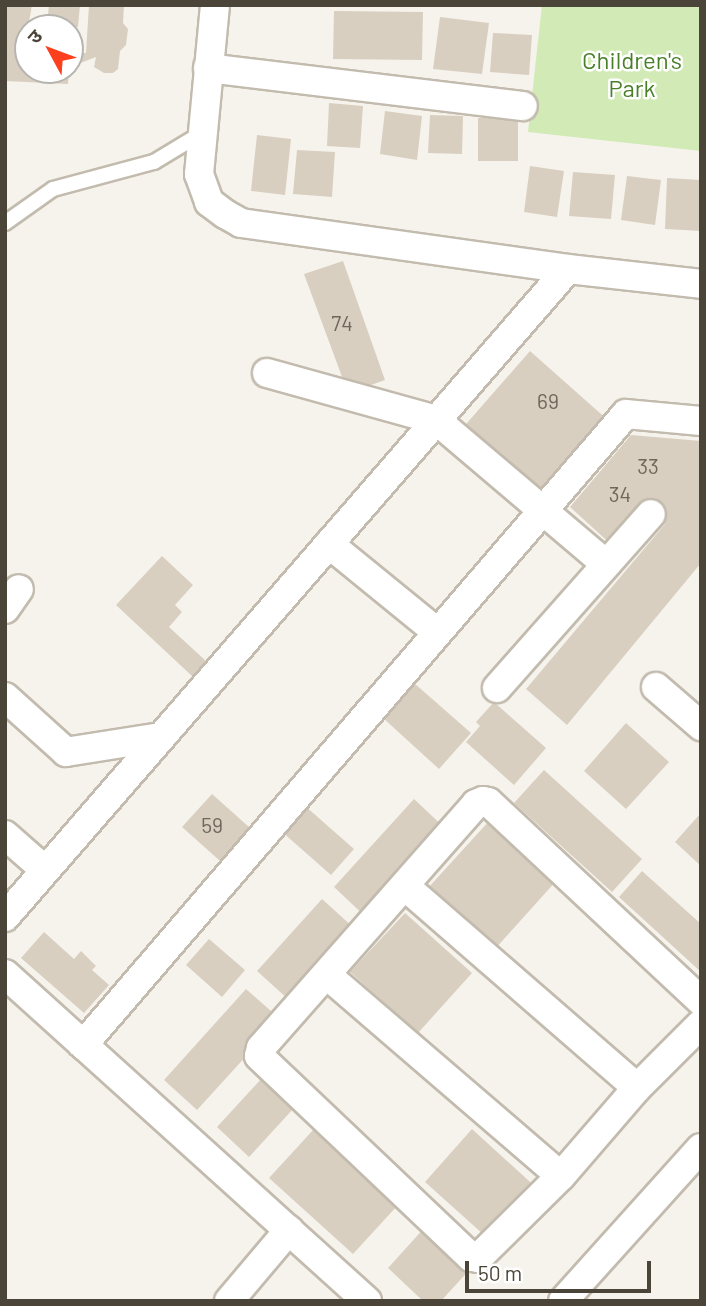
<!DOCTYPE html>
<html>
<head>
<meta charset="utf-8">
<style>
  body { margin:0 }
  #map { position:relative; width:706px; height:1306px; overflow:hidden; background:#f6f3ec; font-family:Barlow,"Noto Sans Devanagari",sans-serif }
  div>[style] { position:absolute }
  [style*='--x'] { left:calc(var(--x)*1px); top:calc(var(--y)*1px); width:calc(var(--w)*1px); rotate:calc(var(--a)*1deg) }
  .green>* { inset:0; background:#d2eab5 }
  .building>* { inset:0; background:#d8cfc1 }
  .roads { filter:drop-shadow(2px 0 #c2bbae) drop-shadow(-2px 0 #c2bbae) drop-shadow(0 2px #c2bbae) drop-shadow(0 -2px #c2bbae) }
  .lane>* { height:14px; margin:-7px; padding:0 7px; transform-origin:7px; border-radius:7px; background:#fff }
  .street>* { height:28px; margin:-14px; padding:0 14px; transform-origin:14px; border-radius:14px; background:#fff }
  span { translate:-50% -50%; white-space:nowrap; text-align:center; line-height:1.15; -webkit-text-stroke:5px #fff; paint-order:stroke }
  .number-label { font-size:21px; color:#6e675b }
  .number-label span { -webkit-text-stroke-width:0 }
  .park-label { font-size:24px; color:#4a7f2a }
  .frame { position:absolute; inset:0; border:7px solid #4b4439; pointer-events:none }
  .north { position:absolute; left:14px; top:14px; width:70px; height:70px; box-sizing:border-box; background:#fff; border:2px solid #b7b4b0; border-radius:50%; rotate:311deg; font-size:19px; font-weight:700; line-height:28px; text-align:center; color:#4b4439 }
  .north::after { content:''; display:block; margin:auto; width:24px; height:32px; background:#fc3f1d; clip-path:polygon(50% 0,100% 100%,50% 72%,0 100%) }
  .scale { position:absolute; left:465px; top:1261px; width:186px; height:32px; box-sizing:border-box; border:4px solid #4b4439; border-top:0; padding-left:9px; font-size:21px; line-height:24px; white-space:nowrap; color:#4b4439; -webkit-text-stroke:5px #fff; paint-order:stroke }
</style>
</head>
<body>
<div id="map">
  <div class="green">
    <div style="clip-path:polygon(542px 5px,701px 5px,701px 151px,528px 132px)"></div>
  </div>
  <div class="building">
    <div style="clip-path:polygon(5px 5px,32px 5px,28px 28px,28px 70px,69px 70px,68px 84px,5px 81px)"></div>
    <div style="clip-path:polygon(49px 5px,80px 5px,78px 27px,47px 25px)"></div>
    <div style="clip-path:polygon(89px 5px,124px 5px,123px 23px,128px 29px,126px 45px,120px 51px,118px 69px,113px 73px,104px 73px,94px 67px,96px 57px,70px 67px,70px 53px,86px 53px)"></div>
    <div style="clip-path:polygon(334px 11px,423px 12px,422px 60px,333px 59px)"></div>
    <div style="clip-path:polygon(440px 17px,489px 23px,482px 74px,433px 69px)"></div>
    <div style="clip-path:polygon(493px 33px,532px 35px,529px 75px,490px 72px)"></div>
    <div style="clip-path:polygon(329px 103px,363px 106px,360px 148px,327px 146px)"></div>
    <div style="clip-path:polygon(385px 111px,422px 116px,417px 160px,380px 154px)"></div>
    <div style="clip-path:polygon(430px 115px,463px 116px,462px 154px,428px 153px)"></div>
    <div style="clip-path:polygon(478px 118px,518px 118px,518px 161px,478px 161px)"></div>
    <div style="clip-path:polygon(257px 135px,291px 139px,285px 195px,251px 191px)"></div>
    <div style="clip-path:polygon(297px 150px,335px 152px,332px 197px,293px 194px)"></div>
    <div style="clip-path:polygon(530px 166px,564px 171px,557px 217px,524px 212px)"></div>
    <div style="clip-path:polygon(573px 172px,615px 175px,611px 219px,569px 216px)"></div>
    <div style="clip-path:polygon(627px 176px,661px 180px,655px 225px,621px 220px)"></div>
    <div style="clip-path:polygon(667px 178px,701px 180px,701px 231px,665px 229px)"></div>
    <div style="clip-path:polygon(343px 261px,385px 380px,348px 393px,304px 274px)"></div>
    <div style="clip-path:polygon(530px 351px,610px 422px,540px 501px,460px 431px)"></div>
    <div style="clip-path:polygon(631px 435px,701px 441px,701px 563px,567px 725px,526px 689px,665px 524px,648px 508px,614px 547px,570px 507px)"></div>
    <div style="clip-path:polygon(162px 556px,193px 585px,175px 605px,182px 612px,169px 627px,206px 661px,192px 676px,116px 605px)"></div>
    <div style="clip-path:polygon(414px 683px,471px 733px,439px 769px,383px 718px)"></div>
    <div style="clip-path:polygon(494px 702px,546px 748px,514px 785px,466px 742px,480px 726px,476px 722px)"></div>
    <div style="clip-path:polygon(626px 723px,669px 762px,626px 809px,584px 771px)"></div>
    <div style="clip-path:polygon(544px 770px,642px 859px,612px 892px,514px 803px)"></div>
    <div style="clip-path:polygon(212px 794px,259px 836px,229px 869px,182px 827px)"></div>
    <div style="clip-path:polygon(414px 799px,448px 831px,368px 919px,334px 887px)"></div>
    <div style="clip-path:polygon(304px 805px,354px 849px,331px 875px,281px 831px)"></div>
    <div style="clip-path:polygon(701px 813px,701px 866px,675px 842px)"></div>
    <div style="clip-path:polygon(490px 820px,557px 880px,495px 949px,428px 888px)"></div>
    <div style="clip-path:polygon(642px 871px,701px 924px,701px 972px,619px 897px)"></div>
    <div style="clip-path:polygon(322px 899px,354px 928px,289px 1000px,257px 971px)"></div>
    <div style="clip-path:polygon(405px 913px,472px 973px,418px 1033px,350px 972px)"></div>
    <div style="clip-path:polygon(44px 932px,74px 959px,81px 951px,96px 966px,92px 970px,109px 985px,84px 1013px,21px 958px)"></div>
    <div style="clip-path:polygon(209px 939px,245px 970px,222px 997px,186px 965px)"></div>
    <div style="clip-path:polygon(246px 989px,280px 1019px,197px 1110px,164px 1080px)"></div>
    <div style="clip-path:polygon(262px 1078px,294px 1108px,249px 1157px,217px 1127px)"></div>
    <div style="clip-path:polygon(314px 1129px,398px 1205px,353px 1254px,269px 1178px)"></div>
    <div style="clip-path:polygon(472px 1129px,540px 1191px,493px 1243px,425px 1182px)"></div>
    <div style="clip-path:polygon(426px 1226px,472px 1267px,441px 1301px,423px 1301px,388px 1268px)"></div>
  </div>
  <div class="roads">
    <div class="lane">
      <div style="--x:5;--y:223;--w:59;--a:-35.3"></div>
      <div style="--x:53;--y:189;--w:105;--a:-15"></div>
      <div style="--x:154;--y:162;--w:56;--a:-31.1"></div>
    </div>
    <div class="street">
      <div style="--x:215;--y:5;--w:170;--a:95.4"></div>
      <div style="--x:199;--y:174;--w:30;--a:70"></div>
      <div style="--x:209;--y:202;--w:20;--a:37"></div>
      <div style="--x:225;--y:214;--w:18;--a:29"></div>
      <div style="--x:241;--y:223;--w:330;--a:8"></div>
      <div style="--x:568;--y:269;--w:134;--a:6.4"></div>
      <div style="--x:208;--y:68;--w:317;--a:6.9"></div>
      <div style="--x:267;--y:373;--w:175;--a:15.5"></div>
      <div style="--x:436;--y:420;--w:223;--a:40.3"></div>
      <div style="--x:329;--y:544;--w:139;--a:39.2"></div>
      <div style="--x:5;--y:609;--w:24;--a:-55"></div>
      <div style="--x:656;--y:687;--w:60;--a:40.9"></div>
      <div style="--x:497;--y:688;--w:232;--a:-48.5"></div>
      <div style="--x:5;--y:697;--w:82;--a:42"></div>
      <div style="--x:66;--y:752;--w:96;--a:-9"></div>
      <div style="--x:5;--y:835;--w:53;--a:41.2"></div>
      <div style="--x:406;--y:887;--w:306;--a:41"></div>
      <div style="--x:5;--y:917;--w:858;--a:-49.02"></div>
      <div style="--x:5;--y:974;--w:488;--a:42.1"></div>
      <div style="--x:327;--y:975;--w:308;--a:40.7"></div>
      <div style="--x:701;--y:1001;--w:291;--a:-136.9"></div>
      <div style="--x:488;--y:802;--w:5;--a:-169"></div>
      <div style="--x:483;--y:801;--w:8;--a:157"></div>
      <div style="--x:476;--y:804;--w:325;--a:131.4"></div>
      <div style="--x:261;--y:1048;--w:8;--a:104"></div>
      <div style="--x:259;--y:1056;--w:292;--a:43.5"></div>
      <div style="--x:471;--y:1257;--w:7;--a:8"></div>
      <div style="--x:478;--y:1258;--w:117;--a:-44.7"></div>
      <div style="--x:561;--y:1176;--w:116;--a:-49.2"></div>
      <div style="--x:637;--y:1088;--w:91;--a:-45"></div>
      <div style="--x:83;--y:1045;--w:832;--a:-49.29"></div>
      <div style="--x:626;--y:414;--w:75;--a:5.3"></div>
      <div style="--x:229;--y:1301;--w:93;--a:-49.8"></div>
      <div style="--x:563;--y:1301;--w:206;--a:-48"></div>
    </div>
  </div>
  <div class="number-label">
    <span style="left:342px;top:323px">74</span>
    <span style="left:548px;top:401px">69</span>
    <span style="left:648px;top:466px">33</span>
    <span style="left:620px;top:494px">34</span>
    <span style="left:212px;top:825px">59</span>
  </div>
  <div class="park-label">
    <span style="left:632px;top:74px">Children's<br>Park</span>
  </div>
  <div class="frame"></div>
  <div class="north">उ</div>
  <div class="scale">50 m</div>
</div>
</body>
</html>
